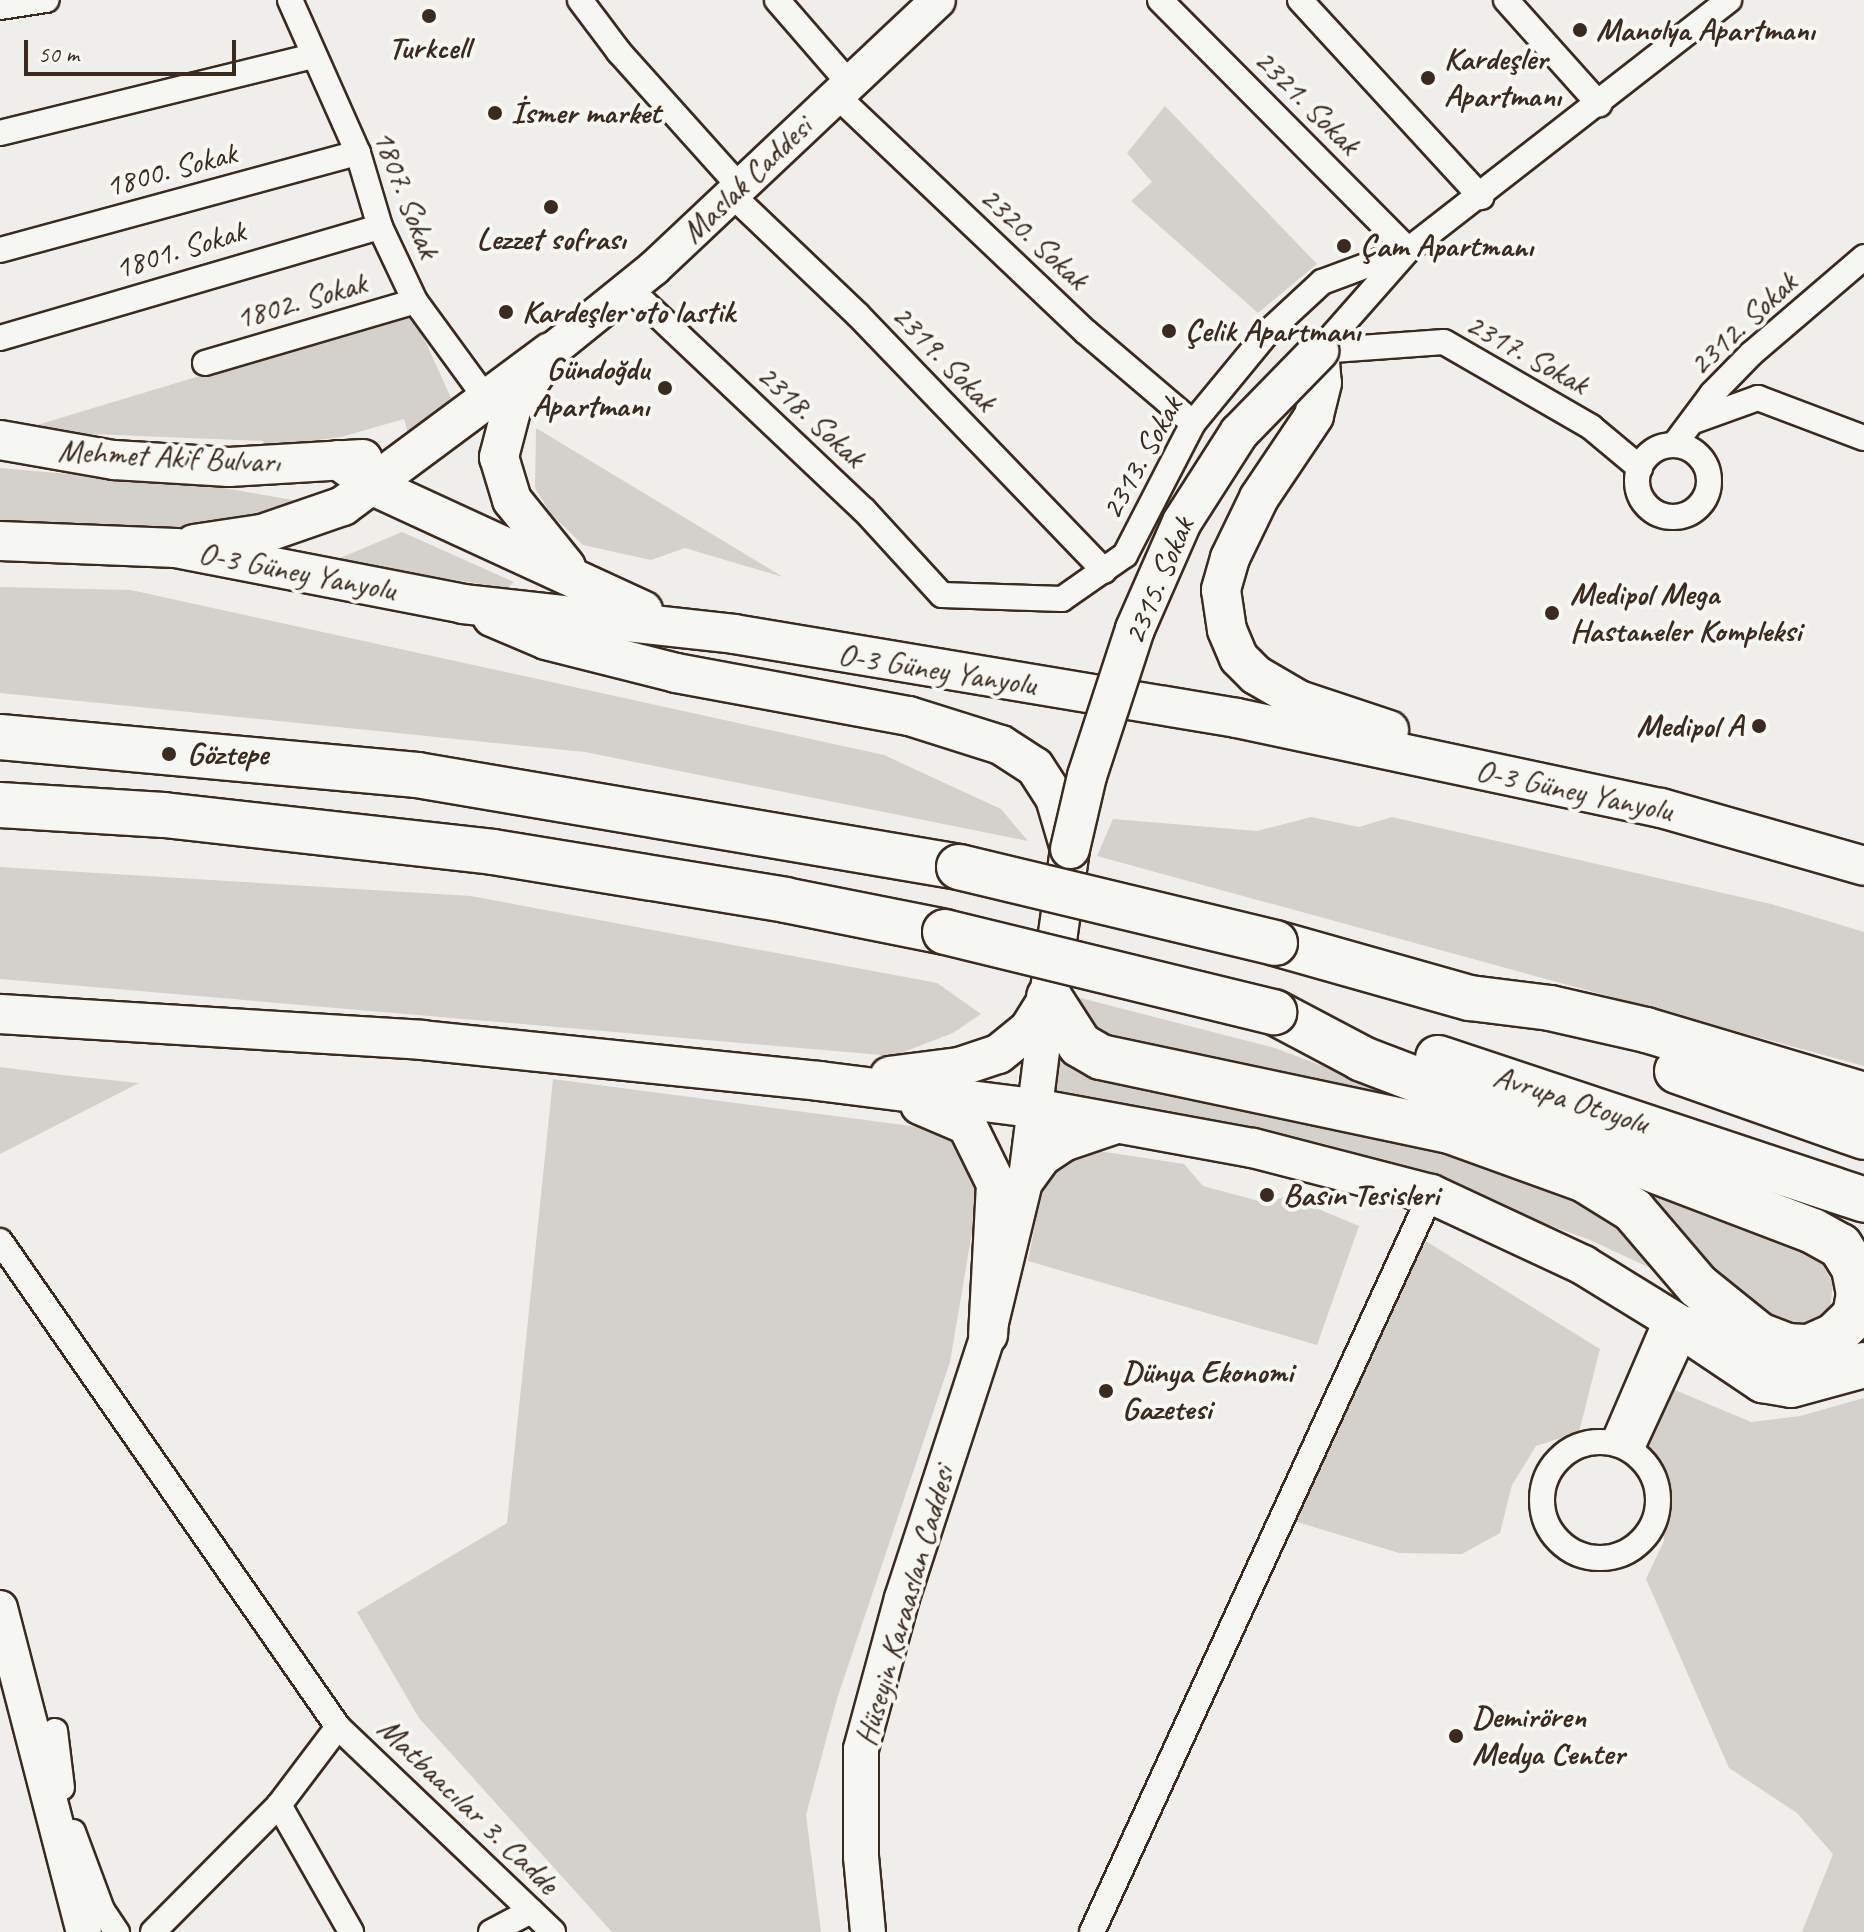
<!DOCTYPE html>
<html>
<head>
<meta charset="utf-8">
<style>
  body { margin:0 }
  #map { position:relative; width:1864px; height:1932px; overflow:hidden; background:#efeeea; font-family:Caveat,sans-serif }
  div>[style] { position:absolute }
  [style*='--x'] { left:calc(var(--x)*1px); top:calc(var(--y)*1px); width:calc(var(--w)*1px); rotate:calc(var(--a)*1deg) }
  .green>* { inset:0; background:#d4d1cc }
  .roads { filter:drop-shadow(2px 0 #3b2a1e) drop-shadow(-2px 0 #3b2a1e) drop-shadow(0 2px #3b2a1e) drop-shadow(0 -2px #3b2a1e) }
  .street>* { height:24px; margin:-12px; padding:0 12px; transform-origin:12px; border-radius:12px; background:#f6f6f2 }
  .street>.ring { margin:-12px; padding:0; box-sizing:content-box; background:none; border:24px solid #f6f6f2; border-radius:50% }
  .secondary>* { height:34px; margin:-17px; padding:0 17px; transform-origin:17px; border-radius:17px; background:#f6f6f2 }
  .primary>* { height:38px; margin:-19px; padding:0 19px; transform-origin:19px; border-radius:19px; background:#f6f6f2 }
  .highway>* { height:44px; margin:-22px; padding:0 22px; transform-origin:22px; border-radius:22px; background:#f6f6f2 }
  .bridges { filter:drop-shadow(2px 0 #3b2a1e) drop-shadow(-2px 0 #3b2a1e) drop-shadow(0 2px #3b2a1e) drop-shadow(0 -2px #3b2a1e) }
  .primary-bridge>* { height:38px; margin:-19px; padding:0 19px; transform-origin:19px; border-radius:19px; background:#f6f6f2 }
  .highway-bridge>* { height:44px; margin:-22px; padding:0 22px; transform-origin:22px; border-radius:22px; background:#f6f6f2 }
  .dots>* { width:22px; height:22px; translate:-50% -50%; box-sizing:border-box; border:4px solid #f6f6f2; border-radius:50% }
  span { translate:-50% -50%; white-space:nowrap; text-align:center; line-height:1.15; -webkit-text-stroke:8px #f6f6f2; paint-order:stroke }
  .poi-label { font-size:32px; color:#3b2a1e; font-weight:700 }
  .left { translate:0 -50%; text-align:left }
  .right { translate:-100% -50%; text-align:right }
  .street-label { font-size:32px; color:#3b2a1e }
  .scale { position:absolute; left:24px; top:40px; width:212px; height:36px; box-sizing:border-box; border:4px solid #3b2a1e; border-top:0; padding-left:10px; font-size:24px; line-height:28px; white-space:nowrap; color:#3b2a1e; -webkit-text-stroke:6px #f6f6f2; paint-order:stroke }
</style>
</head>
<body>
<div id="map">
  <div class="green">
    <div style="clip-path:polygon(1165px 106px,1317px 264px,1258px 313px,1131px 201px,1152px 182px,1127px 153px)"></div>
    <div style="clip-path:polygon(412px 312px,462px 422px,412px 446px,404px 419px,341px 437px,262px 447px,264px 441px,17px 431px)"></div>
    <div style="clip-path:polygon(536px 428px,783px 577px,685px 548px,651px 560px,583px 545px,551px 514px,535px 488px)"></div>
    <div style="clip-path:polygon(0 468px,218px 487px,316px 504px,191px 533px,0 521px)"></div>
    <div style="clip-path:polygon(402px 532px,514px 582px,507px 588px,333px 561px)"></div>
    <div style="clip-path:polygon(0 587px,131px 590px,884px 755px,1001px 809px,1028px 841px,585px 752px,0 693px)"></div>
    <div style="clip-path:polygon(1311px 817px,1359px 827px,1392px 817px,1771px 904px,1864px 932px,1864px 1066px,1097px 856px,1113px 819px,1257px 831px)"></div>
    <div style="clip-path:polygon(0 867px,471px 896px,937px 983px,981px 1014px,953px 1033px,893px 1056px,0 979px)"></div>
    <div style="clip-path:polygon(1061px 993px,1275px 1048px,1418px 1102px,1089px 1036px)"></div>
    <div style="clip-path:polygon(1059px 1054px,1096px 1075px,1422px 1141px,1598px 1204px,1661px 1273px,1590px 1240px,1326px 1144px,1051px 1090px)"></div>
    <div style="clip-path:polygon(0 1067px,62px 1075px,139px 1083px,0 1154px)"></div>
    <div style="clip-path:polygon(553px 1079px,942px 1130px,972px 1160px,978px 1197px,950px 1362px,837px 1699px,806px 1815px,821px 1932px,612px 1932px,419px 1718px,357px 1612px,507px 1523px)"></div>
    <div style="clip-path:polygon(1092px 1150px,1184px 1164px,1203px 1186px,1266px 1203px,1287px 1196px,1359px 1226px,1317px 1345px,1028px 1261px,1046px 1167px)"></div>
    <div style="clip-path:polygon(1633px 1179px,1819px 1257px,1833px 1284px,1830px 1307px,1815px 1323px,1785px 1330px,1731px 1297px,1631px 1185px)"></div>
    <div style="clip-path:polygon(1424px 1240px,1600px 1349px,1579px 1432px,1536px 1446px,1512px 1485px,1500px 1533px,1462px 1554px,1399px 1553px,1294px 1521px)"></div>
    <div style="clip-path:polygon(1668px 1387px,1751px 1422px,1800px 1416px,1864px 1398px,1864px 1932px,1802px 1932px,1833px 1854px,1797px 1813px,1729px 1768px,1646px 1579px,1664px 1541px,1663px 1492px,1644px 1449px)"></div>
  </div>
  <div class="roads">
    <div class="street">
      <div style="--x:290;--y:0;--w:167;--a:66"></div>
      <div style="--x:358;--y:153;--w:77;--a:73.4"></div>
      <div style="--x:380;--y:227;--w:82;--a:64.7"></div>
      <div style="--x:415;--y:301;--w:119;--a:53.9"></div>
      <div style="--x:580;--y:0;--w:65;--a:53.1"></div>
      <div style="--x:619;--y:52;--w:181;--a:48.1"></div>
      <div style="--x:777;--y:0;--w:110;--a:49.1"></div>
      <div style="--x:1160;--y:0;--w:352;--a:45.2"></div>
      <div style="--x:1300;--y:0;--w:268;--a:47.4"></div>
      <div style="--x:1506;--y:0;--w:140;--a:48.2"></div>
      <div style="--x:0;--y:7;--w:47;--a:-8.7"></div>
      <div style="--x:836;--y:95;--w:344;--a:43.5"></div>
      <div style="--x:1086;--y:332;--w:140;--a:40.4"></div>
      <div style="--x:0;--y:133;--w:323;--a:-13.8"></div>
      <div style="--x:732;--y:195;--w:174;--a:43.6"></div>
      <div style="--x:858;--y:315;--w:355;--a:46.1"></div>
      <div style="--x:0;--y:250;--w:371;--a:-15.2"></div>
      <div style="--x:630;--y:289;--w:322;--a:43.4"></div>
      <div style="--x:864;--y:510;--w:115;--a:47.5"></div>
      <div style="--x:942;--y:595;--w:120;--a:1.9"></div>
      <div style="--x:1062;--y:599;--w:77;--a:-34.9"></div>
      <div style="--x:1125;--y:555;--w:148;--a:-62.7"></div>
      <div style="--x:1193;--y:423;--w:118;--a:-50.5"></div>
      <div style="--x:1268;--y:332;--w:74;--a:-42.8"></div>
      <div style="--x:1322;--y:282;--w:92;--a:-20.4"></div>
      <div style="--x:0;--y:338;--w:396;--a:-16.3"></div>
      <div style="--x:1319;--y:351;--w:135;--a:-48.6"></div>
      <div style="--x:1408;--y:250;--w:407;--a:-37.9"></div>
      <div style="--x:1319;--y:351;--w:125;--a:-4.1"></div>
      <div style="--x:1444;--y:342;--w:170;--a:30"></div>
      <div style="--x:1591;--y:427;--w:64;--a:39.9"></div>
      <div style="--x:205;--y:363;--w:219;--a:-16.4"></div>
      <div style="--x:1694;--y:421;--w:68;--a:-19.8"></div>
      <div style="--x:1758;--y:398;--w:113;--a:20.7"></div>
      <div style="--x:1674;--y:445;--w:64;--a:-53.3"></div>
      <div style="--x:1712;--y:394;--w:56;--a:-45.7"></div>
      <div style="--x:1751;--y:354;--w:149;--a:-40.6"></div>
      <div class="ring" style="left:1637px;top:445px;width:48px;height:48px"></div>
      <div style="--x:0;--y:1241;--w:592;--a:55.18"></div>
      <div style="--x:338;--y:1727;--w:297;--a:43.6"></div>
      <div class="ring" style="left:1542px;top:1442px;width:92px;height:92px"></div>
      <div style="--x:1613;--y:1443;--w:139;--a:-66.7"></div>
      <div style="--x:1631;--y:1450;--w:133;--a:-65.2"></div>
      <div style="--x:55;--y:1731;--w:57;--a:83"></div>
      <div style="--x:279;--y:1805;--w:146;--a:60.4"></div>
      <div style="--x:73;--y:1832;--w:83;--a:69.6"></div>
      <div style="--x:102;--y:1910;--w:27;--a:56"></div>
      <div style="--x:153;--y:1932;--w:179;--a:-45.2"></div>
      <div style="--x:279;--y:1805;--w:98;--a:-52.9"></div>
      <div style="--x:491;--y:1932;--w:45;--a:-27.7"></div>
      <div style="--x:1092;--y:1932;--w:812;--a:-65.33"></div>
    </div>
    <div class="secondary">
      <div style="--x:550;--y:352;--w:134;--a:-38.9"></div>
      <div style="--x:654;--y:268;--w:390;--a:-43.3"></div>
      <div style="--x:0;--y:1608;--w:335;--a:75.5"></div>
      <div style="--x:868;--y:1932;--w:75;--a:-95.3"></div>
      <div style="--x:861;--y:1857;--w:108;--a:-90"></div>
      <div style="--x:861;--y:1749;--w:156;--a:-74.8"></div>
      <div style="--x:902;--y:1598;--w:277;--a:-71.9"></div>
      <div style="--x:988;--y:1335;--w:162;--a:-76.4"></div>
      <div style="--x:1026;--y:1178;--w:182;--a:-82.8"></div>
    </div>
    <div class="primary">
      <div style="--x:1319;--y:351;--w:32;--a:85"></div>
      <div style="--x:1322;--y:383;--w:34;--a:104"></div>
      <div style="--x:1314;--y:416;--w:99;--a:123.9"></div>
      <div style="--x:1259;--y:498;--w:67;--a:115.8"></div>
      <div style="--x:1230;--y:558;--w:33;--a:106"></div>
      <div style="--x:1221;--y:590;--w:40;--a:81.5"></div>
      <div style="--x:1227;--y:630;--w:30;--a:67"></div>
      <div style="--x:1239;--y:658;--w:24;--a:45"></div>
      <div style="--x:1256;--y:675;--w:50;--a:30.2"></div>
      <div style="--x:1299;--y:700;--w:95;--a:18.4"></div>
      <div style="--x:539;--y:368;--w:47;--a:124.7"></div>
      <div style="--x:512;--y:407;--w:52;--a:104.6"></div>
      <div style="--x:499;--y:457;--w:45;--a:73.2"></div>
      <div style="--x:512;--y:500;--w:86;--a:51.1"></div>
      <div style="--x:0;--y:440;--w:116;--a:10"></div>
      <div style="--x:114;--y:460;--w:115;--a:3.5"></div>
      <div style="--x:229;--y:467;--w:134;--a:-3.4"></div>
      <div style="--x:338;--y:460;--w:46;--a:36.1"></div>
      <div style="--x:375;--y:487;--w:295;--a:24.7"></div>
      <div style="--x:0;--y:541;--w:176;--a:2.3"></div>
      <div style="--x:176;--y:548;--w:292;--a:11"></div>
      <div style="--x:463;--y:604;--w:273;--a:6.3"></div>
      <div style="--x:734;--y:634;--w:510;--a:9.48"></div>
      <div style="--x:1237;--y:718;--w:433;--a:12"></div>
      <div style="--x:1661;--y:808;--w:211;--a:15.9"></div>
      <div style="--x:194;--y:544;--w:69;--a:-8.4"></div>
      <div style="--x:262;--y:534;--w:86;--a:-19.1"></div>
      <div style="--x:343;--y:506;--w:258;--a:-36.6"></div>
      <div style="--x:492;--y:617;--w:59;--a:23.1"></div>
      <div style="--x:546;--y:640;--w:134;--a:14.2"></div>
      <div style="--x:676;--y:673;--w:237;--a:10.5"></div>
      <div style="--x:909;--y:716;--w:96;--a:17.5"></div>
      <div style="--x:1001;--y:745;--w:40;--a:32.9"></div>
      <div style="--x:1035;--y:767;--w:37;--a:57"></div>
      <div style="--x:1055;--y:798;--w:53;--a:73.6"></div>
      <div style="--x:1070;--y:849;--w:149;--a:98.1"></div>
      <div style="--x:1049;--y:997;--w:39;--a:122"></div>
      <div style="--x:1028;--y:1030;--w:38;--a:141"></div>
      <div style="--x:998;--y:1054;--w:41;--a:161.6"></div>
      <div style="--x:959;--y:1067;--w:70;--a:172.6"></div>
      <div style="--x:0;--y:1014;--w:423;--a:3.5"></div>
      <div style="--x:422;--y:1040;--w:399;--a:5.9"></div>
      <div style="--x:819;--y:1081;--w:217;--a:7.2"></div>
      <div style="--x:1034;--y:1108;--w:223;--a:10.4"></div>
      <div style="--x:1253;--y:1148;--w:184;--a:14.5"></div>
      <div style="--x:1431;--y:1194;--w:168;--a:25"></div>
      <div style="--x:1583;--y:1265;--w:122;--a:31.6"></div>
      <div style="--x:920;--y:1105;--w:51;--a:23.1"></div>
      <div style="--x:967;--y:1125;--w:66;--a:63.8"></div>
      <div style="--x:996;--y:1184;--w:151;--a:93"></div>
      <div style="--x:1026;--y:1178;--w:26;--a:-54"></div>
      <div style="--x:1041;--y:1157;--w:27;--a:-34"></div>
      <div style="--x:1063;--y:1142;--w:56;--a:-18.8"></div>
    </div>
    <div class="highway">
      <div style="--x:0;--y:737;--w:419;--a:5.2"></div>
      <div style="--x:417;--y:775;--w:550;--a:9.63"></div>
      <div style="--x:0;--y:805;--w:164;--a:3.5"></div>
      <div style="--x:164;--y:815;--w:331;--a:6.4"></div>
      <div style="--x:493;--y:852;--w:296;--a:9.3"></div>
      <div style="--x:785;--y:900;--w:163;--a:11.3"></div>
      <div style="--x:1275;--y:943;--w:203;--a:15.8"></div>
      <div style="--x:1470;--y:998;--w:81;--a:7.1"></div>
      <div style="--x:1550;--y:1008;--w:98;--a:12.9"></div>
      <div style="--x:1646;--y:1030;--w:227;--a:16.6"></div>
      <div style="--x:1049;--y:997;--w:57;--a:57.1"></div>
      <div style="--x:1080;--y:1045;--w:24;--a:30"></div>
      <div style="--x:1101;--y:1057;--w:357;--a:12"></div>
      <div style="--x:1450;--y:1131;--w:144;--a:19.9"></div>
      <div style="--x:1585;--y:1180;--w:57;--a:32"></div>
      <div style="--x:1633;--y:1210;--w:100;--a:49.5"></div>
      <div style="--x:1698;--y:1286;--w:78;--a:38.8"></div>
      <div style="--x:1759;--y:1335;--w:30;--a:21"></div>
      <div style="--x:1787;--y:1346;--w:22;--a:3"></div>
      <div style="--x:1809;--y:1347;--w:27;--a:-24"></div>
      <div style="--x:1834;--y:1336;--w:29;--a:-44"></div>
      <div style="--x:1855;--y:1316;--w:22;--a:-80"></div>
      <div style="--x:1859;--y:1294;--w:26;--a:-101"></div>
      <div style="--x:1854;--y:1268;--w:26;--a:-122"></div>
      <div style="--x:1840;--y:1246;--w:31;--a:-151"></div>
      <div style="--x:1813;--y:1231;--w:484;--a:-159.1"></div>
      <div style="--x:1361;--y:1058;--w:98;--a:-152.1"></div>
      <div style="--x:1438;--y:1058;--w:449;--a:18.4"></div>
      <div style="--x:1677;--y:1071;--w:198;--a:19.4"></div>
      <div style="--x:1687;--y:1329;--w:92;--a:33.9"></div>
      <div style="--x:1763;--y:1380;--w:28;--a:10"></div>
      <div style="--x:1791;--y:1385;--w:76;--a:-15.3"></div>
    </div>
  </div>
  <div class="bridges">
    <div class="primary-bridge">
      <div style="--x:1070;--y:849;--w:75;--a:-76.9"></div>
      <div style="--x:1087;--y:776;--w:155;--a:-71.9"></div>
      <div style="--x:1135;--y:629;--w:117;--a:-66.3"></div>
      <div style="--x:1182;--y:522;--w:106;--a:-57.4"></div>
      <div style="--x:1239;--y:433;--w:115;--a:-45.7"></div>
    </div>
    <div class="highway-bridge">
      <div style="--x:959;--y:867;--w:325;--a:13.5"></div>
      <div style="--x:945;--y:932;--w:339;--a:13.7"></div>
    </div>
  </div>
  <div class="dots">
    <div style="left:429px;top:16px;background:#3b2a1e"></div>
    <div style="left:1580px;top:30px;background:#3b2a1e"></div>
    <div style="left:1428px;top:78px;background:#3b2a1e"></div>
    <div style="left:495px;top:113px;background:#3b2a1e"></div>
    <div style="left:551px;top:207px;background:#3b2a1e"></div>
    <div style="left:1344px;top:246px;background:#3b2a1e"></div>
    <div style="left:506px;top:312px;background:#3b2a1e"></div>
    <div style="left:1169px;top:331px;background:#3b2a1e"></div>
    <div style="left:665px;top:388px;background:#3b2a1e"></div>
    <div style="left:1552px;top:613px;background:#3b2a1e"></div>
    <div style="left:1759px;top:726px;background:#3b2a1e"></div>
    <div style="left:169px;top:754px;background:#3b2a1e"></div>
    <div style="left:1267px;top:1195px;background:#3b2a1e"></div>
    <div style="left:1106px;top:1391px;background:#3b2a1e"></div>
    <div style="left:1456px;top:1736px;background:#3b2a1e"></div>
  </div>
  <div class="poi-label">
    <span class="left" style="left:1596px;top:30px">Manolya Apartmanı</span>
    <span style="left:429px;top:48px">Turkcell</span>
    <span class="left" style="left:1444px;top:78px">Kardeşler<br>Apartmanı</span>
    <span class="left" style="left:511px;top:113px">İsmer market</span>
    <span style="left:551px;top:239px">Lezzet sofrası</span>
    <span class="left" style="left:1360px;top:246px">Çam Apartmanı</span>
    <span class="left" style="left:522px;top:312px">Kardeşler oto lastik</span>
    <span class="left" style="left:1185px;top:331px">Çelik Apartmanı</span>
    <span class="right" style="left:649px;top:388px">Gündoğdu<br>Apartmanı</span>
    <span class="left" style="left:1570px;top:613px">Medipol Mega<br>Hastaneler Kompleksi</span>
    <span class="right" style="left:1743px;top:726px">Medipol A</span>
    <span class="left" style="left:187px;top:754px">Göztepe</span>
    <span class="left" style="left:1283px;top:1195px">Basın Tesisleri</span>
    <span class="left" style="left:1122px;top:1391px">Dünya Ekonomi<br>Gazetesi</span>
    <span class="left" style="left:1472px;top:1736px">Demirören<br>Medya Center</span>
  </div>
  <div class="street-label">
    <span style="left:1307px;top:102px;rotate:45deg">2321. Sokak</span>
    <span style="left:171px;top:170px;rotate:-15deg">1800. Sokak</span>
    <span style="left:747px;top:180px;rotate:-44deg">Maslak Caddesi</span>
    <span style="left:406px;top:194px;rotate:69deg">1807. Sokak</span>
    <span style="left:1034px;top:238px;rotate:43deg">2320. Sokak</span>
    <span style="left:180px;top:250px;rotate:-17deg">1801. Sokak</span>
    <span style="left:301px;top:301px;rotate:-16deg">1802. Sokak</span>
    <span style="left:1743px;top:324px;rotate:-43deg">2312. Sokak</span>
    <span style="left:1527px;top:354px;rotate:29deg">2317. Sokak</span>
    <span style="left:944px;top:358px;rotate:46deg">2319. Sokak</span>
    <span style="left:811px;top:416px;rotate:43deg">2318. Sokak</span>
    <span style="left:169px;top:457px;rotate:3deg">Mehmet Akif Bulvarı</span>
    <span style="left:1142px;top:458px;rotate:-61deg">2313. Sokak</span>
    <span style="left:297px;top:572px;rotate:11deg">O-3 Güney Yanyolu</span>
    <span style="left:1159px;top:581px;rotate:-67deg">2315. Sokak</span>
    <span style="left:937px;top:670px;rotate:9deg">O-3 Güney Yanyolu</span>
    <span style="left:1574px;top:791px;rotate:12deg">O-3 Güney Yanyolu</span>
    <span style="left:1571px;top:1100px;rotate:18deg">Avrupa Otoyolu</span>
    <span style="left:905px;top:1606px;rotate:-74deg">Hüseyin Karaaslan Caddesi</span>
    <span style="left:468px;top:1806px;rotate:44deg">Matbaacılar 3. Cadde</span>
  </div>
  <div class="scale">50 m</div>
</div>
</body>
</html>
